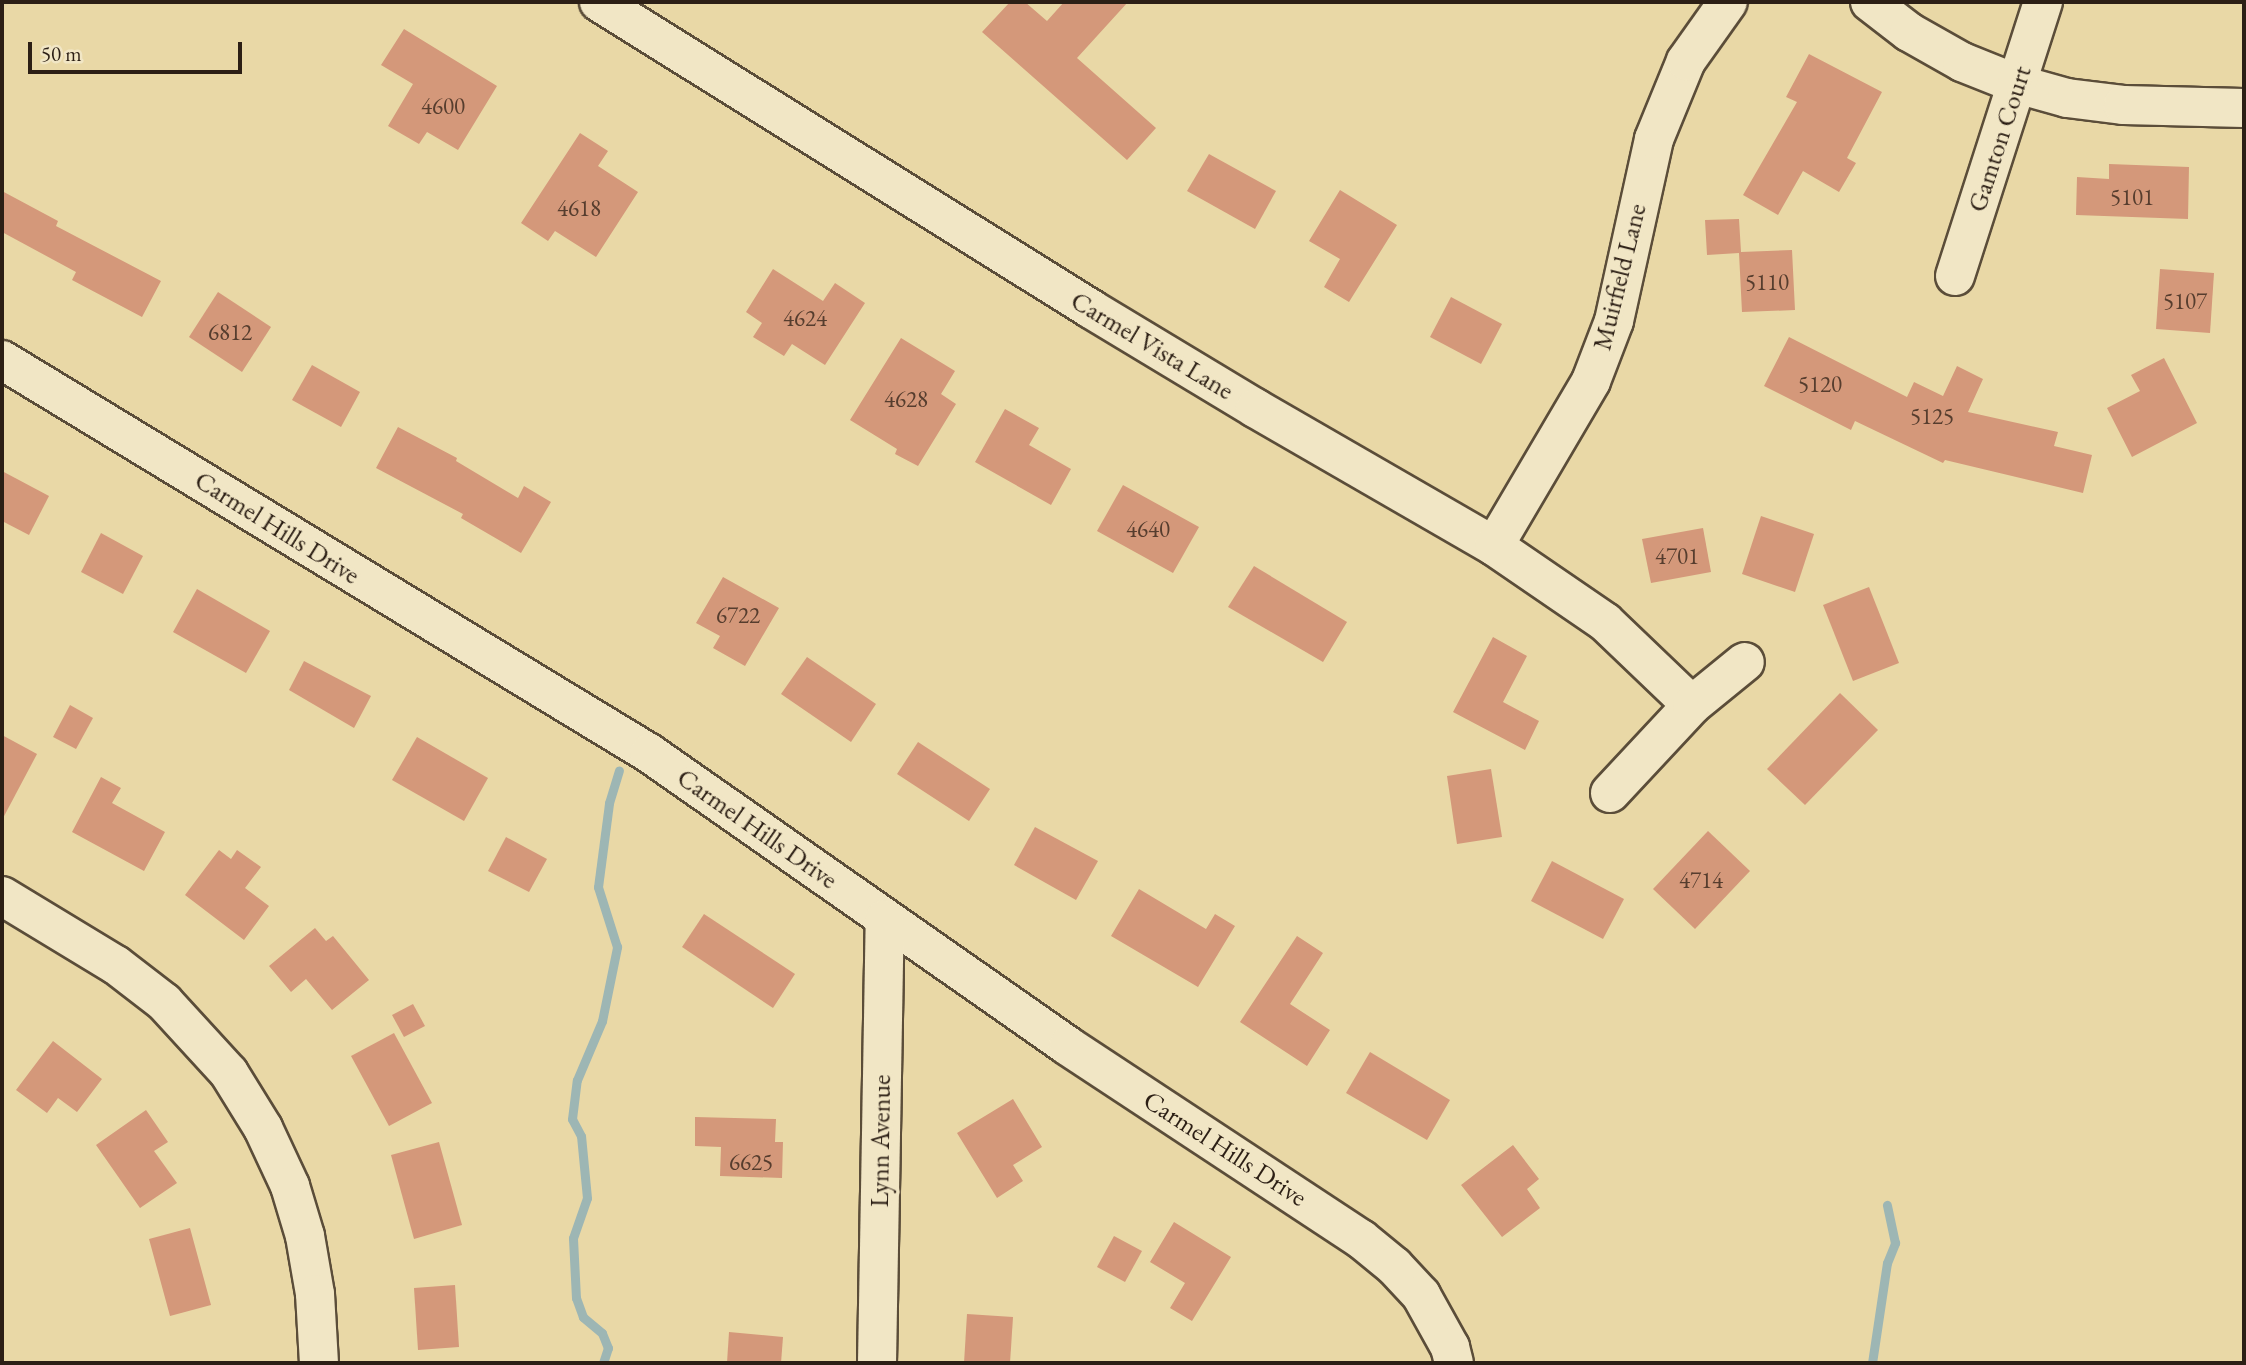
<!DOCTYPE html>
<html>
<head>
<meta charset="utf-8">
<style>
  body { margin:0 }
  #map { position:relative; width:2246px; height:1365px; overflow:hidden; background:#e9d8a6; font-family:"EB Garamond",serif }
  div>[style] { position:absolute }
  [style*='--x'] { left:calc(var(--x)*1px); top:calc(var(--y)*1px); width:calc(var(--w)*1px); rotate:calc(var(--a)*1deg) }
  .stream>* { height:9px; margin:-4.5px; padding:0 4.5px; transform-origin:4.5px; border-radius:4.5px; background:#9db6b4 }
  .building>* { inset:0; background:#d4987a }
  .roads { filter:drop-shadow(2px 0 #5b4d39) drop-shadow(-2px 0 #5b4d39) drop-shadow(0 2px #5b4d39) drop-shadow(0 -2px #5b4d39) }
  .minor>* { height:38px; margin:-19px; padding:0 19px; transform-origin:19px; border-radius:19px; background:#f1e6c5 }
  span { translate:-50% -50%; white-space:nowrap; text-align:center; line-height:1.15; -webkit-text-stroke:7px #f1e6c5; paint-order:stroke }
  .number-label { font-size:23px; color:#563d2e }
  .number-label span { -webkit-text-stroke-width:0 }
  .street-label { font-size:26px; color:#2c1f15 }
  .frame { position:absolute; inset:0; border:4px solid #2c1f15; pointer-events:none }
  .scale { position:absolute; left:28px; top:42px; width:214px; height:32px; box-sizing:border-box; border:4px solid #2c1f15; border-top:0; padding-left:9px; font-size:21px; line-height:24px; white-space:nowrap; color:#2c1f15; -webkit-text-stroke:5px #f1e6c5; paint-order:stroke }
</style>
</head>
<body>
<div id="map">
  <div class="stream">
    <div style="--x:603;--y:1363;--w:16;--a:-72"></div>
    <div style="--x:608;--y:1348;--w:16;--a:-112"></div>
    <div style="--x:602;--y:1333;--w:25;--a:-140"></div>
    <div style="--x:583;--y:1317;--w:20;--a:-110"></div>
    <div style="--x:576;--y:1298;--w:60;--a:-92.9"></div>
    <div style="--x:573;--y:1238;--w:42;--a:-70.7"></div>
    <div style="--x:587;--y:1198;--w:62;--a:-95.5"></div>
    <div style="--x:581;--y:1136;--w:19;--a:-118"></div>
    <div style="--x:572;--y:1119;--w:39;--a:-83"></div>
    <div style="--x:577;--y:1080;--w:64;--a:-67"></div>
    <div style="--x:602;--y:1021;--w:76;--a:-78.5"></div>
    <div style="--x:617;--y:947;--w:63;--a:-107.6"></div>
    <div style="--x:598;--y:887;--w:85;--a:-82.5"></div>
    <div style="--x:609;--y:803;--w:34;--a:-73"></div>
    <div style="--x:1872;--y:1363;--w:101;--a:-81.5"></div>
    <div style="--x:1887;--y:1263;--w:22;--a:-68"></div>
    <div style="--x:1895;--y:1243;--w:39;--a:-102"></div>
  </div>
  <div class="building">
    <div style="clip-path:polygon(1010px 2px,1025px 2px,1047px 21px,1064px 2px,1128px 2px,1077px 58px,1156px 128px,1127px 160px,982px 32px)"></div>
    <div style="clip-path:polygon(404px 29px,497px 86px,458px 150px,427px 132px,419px 144px,388px 126px,413px 84px,381px 65px)"></div>
    <div style="clip-path:polygon(1809px 54px,1882px 92px,1847px 158px,1856px 163px,1839px 192px,1803px 171px,1778px 215px,1743px 195px,1797px 102px,1786px 97px)"></div>
    <div style="clip-path:polygon(580px 133px,608px 151px,598px 166px,638px 192px,596px 257px,555px 231px,548px 241px,521px 223px)"></div>
    <div style="clip-path:polygon(1209px 154px,1276px 191px,1255px 229px,1187px 191px)"></div>
    <div style="clip-path:polygon(2109px 164px,2189px 167px,2188px 219px,2076px 215px,2077px 177px,2109px 179px)"></div>
    <div style="clip-path:polygon(1340px 190px,1397px 225px,1349px 302px,1324px 287px,1340px 259px,1309px 241px)"></div>
    <div style="clip-path:polygon(2px 191px,58px 221px,56px 226px,161px 281px,142px 317px,72px 280px,76px 272px,2px 232px)"></div>
    <div style="clip-path:polygon(1739px 219px,1741px 252px,1792px 250px,1795px 310px,1742px 312px,1739px 253px,1707px 255px,1705px 220px)"></div>
    <div style="clip-path:polygon(773px 269px,823px 301px,835px 283px,865px 303px,825px 365px,792px 344px,784px 356px,753px 337px,762px 323px,746px 312px)"></div>
    <div style="clip-path:polygon(2160px 269px,2214px 273px,2210px 333px,2156px 329px)"></div>
    <div style="clip-path:polygon(218px 292px,271px 327px,242px 372px,189px 337px)"></div>
    <div style="clip-path:polygon(1451px 297px,1502px 324px,1481px 364px,1430px 337px)"></div>
    <div style="clip-path:polygon(1789px 337px,1907px 397px,1914px 382px,1943px 396px,1957px 366px,1983px 379px,1968px 412px,2058px 432px,2054px 446px,2092px 455px,2083px 493px,1945px 460px,1943px 463px,1855px 421px,1851px 430px,1764px 386px)"></div>
    <div style="clip-path:polygon(901px 338px,955px 371px,941px 394px,956px 404px,918px 466px,895px 454px,897px 449px,850px 420px)"></div>
    <div style="clip-path:polygon(2164px 358px,2197px 423px,2132px 457px,2107px 408px,2140px 391px,2131px 375px)"></div>
    <div style="clip-path:polygon(312px 365px,360px 392px,341px 427px,292px 400px)"></div>
    <div style="clip-path:polygon(1005px 409px,1039px 428px,1029px 445px,1071px 469px,1051px 505px,975px 462px)"></div>
    <div style="clip-path:polygon(398px 427px,457px 458px,456px 461px,518px 498px,524px 486px,551px 502px,521px 553px,461px 518px,463px 514px,376px 468px)"></div>
    <div style="clip-path:polygon(2px 471px,49px 496px,29px 535px,2px 521px)"></div>
    <div style="clip-path:polygon(1123px 485px,1199px 527px,1173px 573px,1097px 531px)"></div>
    <div style="clip-path:polygon(1761px 516px,1814px 534px,1795px 592px,1742px 574px)"></div>
    <div style="clip-path:polygon(1703px 528px,1711px 572px,1651px 583px,1642px 539px)"></div>
    <div style="clip-path:polygon(101px 533px,143px 556px,123px 594px,81px 572px)"></div>
    <div style="clip-path:polygon(1254px 566px,1347px 622px,1323px 662px,1228px 607px)"></div>
    <div style="clip-path:polygon(723px 577px,779px 608px,745px 666px,713px 648px,720px 636px,696px 623px)"></div>
    <div style="clip-path:polygon(1869px 587px,1899px 663px,1853px 681px,1823px 605px)"></div>
    <div style="clip-path:polygon(197px 589px,270px 631px,246px 673px,173px 632px)"></div>
    <div style="clip-path:polygon(1493px 637px,1527px 656px,1503px 702px,1539px 721px,1525px 750px,1453px 712px)"></div>
    <div style="clip-path:polygon(807px 657px,876px 704px,851px 742px,781px 694px)"></div>
    <div style="clip-path:polygon(304px 661px,371px 696px,354px 728px,289px 690px)"></div>
    <div style="clip-path:polygon(1840px 693px,1878px 730px,1805px 805px,1767px 769px)"></div>
    <div style="clip-path:polygon(70px 705px,93px 718px,76px 749px,53px 737px)"></div>
    <div style="clip-path:polygon(2px 735px,37px 754px,2px 820px)"></div>
    <div style="clip-path:polygon(417px 737px,488px 778px,464px 821px,392px 780px)"></div>
    <div style="clip-path:polygon(918px 742px,990px 789px,969px 821px,897px 774px)"></div>
    <div style="clip-path:polygon(1491px 769px,1502px 837px,1457px 844px,1447px 776px)"></div>
    <div style="clip-path:polygon(101px 777px,121px 788px,112px 803px,165px 832px,144px 871px,72px 832px)"></div>
    <div style="clip-path:polygon(1035px 827px,1098px 861px,1076px 900px,1014px 865px)"></div>
    <div style="clip-path:polygon(1708px 831px,1750px 871px,1695px 929px,1653px 889px)"></div>
    <div style="clip-path:polygon(506px 837px,547px 859px,529px 892px,488px 871px)"></div>
    <div style="clip-path:polygon(219px 850px,231px 859px,237px 850px,261px 867px,245px 888px,269px 906px,244px 940px,185px 895px)"></div>
    <div style="clip-path:polygon(1552px 861px,1624px 899px,1603px 939px,1531px 901px)"></div>
    <div style="clip-path:polygon(1139px 889px,1206px 929px,1215px 914px,1235px 926px,1198px 987px,1111px 936px)"></div>
    <div style="clip-path:polygon(704px 914px,795px 974px,773px 1008px,682px 947px)"></div>
    <div style="clip-path:polygon(315px 928px,326px 941px,333px 936px,369px 980px,332px 1010px,306px 979px,291px 992px,269px 966px)"></div>
    <div style="clip-path:polygon(1297px 936px,1323px 953px,1290px 1004px,1330px 1030px,1307px 1066px,1240px 1022px)"></div>
    <div style="clip-path:polygon(413px 1004px,425px 1026px,404px 1037px,392px 1015px)"></div>
    <div style="clip-path:polygon(394px 1033px,432px 1103px,389px 1126px,351px 1056px)"></div>
    <div style="clip-path:polygon(53px 1041px,102px 1079px,77px 1112px,58px 1098px,47px 1113px,16px 1090px)"></div>
    <div style="clip-path:polygon(1370px 1052px,1450px 1100px,1427px 1140px,1346px 1093px)"></div>
    <div style="clip-path:polygon(1013px 1099px,1042px 1147px,1013px 1165px,1023px 1181px,997px 1198px,957px 1133px)"></div>
    <div style="clip-path:polygon(146px 1110px,168px 1142px,154px 1151px,177px 1183px,140px 1208px,96px 1145px)"></div>
    <div style="clip-path:polygon(695px 1117px,776px 1119px,775px 1142px,783px 1142px,782px 1178px,720px 1176px,721px 1147px,695px 1146px)"></div>
    <div style="clip-path:polygon(439px 1142px,462px 1225px,414px 1239px,391px 1155px)"></div>
    <div style="clip-path:polygon(1513px 1145px,1539px 1179px,1527px 1189px,1540px 1208px,1502px 1237px,1461px 1185px)"></div>
    <div style="clip-path:polygon(1174px 1222px,1231px 1257px,1192px 1321px,1170px 1308px,1185px 1283px,1150px 1262px)"></div>
    <div style="clip-path:polygon(190px 1228px,211px 1305px,170px 1316px,149px 1239px)"></div>
    <div style="clip-path:polygon(1114px 1236px,1142px 1251px,1125px 1282px,1097px 1267px)"></div>
    <div style="clip-path:polygon(455px 1285px,459px 1347px,418px 1350px,414px 1288px)"></div>
    <div style="clip-path:polygon(967px 1314px,1013px 1317px,1010px 1363px,964px 1363px)"></div>
    <div style="clip-path:polygon(729px 1332px,783px 1337px,781px 1363px,727px 1363px)"></div>
  </div>
  <div class="roads">
    <div class="minor">
      <div style="--x:599;--y:2;--w:580;--a:31.96"></div>
      <div style="--x:1091;--y:309;--w:192;--a:31.1"></div>
      <div style="--x:1255;--y:408;--w:276;--a:30"></div>
      <div style="--x:1494;--y:546;--w:135;--a:34.4"></div>
      <div style="--x:1605;--y:622;--w:120;--a:43.7"></div>
      <div style="--x:1870;--y:2;--w:49;--a:37.6"></div>
      <div style="--x:1909;--y:32;--w:61;--a:29.5"></div>
      <div style="--x:1962;--y:62;--w:59;--a:21.8"></div>
      <div style="--x:2017;--y:84;--w:52;--a:15.6"></div>
      <div style="--x:2067;--y:98;--w:56;--a:7.1"></div>
      <div style="--x:2123;--y:105;--w:121;--a:1.4"></div>
      <div style="--x:1955;--y:276;--w:288;--a:-72.2"></div>
      <div style="--x:2;--y:360;--w:757;--a:31.28"></div>
      <div style="--x:649;--y:753;--w:511;--a:34.96"></div>
      <div style="--x:1068;--y:1046;--w:351;--a:33.4"></div>
      <div style="--x:1361;--y:1239;--w:43;--a:39.3"></div>
      <div style="--x:1394;--y:1266;--w:40;--a:47"></div>
      <div style="--x:1421;--y:1295;--w:60;--a:60.9"></div>
      <div style="--x:1450;--y:1347;--w:16;--a:76"></div>
      <div style="--x:1494;--y:546;--w:191;--a:-59.5"></div>
      <div style="--x:1591;--y:381;--w:64;--a:-69"></div>
      <div style="--x:1614;--y:321;--w:186;--a:-77.6"></div>
      <div style="--x:1654;--y:139;--w:84;--a:-67.7"></div>
      <div style="--x:1686;--y:61;--w:72;--a:-54.6"></div>
      <div style="--x:1610;--y:793;--w:120;--a:-47"></div>
      <div style="--x:1692;--y:705;--w:68;--a:-39.1"></div>
      <div style="--x:2;--y:896;--w:133;--a:31.2"></div>
      <div style="--x:116;--y:965;--w:61;--a:37.6"></div>
      <div style="--x:164;--y:1002;--w:96;--a:47.5"></div>
      <div style="--x:229;--y:1073;--w:65;--a:58.3"></div>
      <div style="--x:263;--y:1128;--w:64;--a:65"></div>
      <div style="--x:290;--y:1186;--w:52;--a:73.3"></div>
      <div style="--x:305;--y:1236;--w:59;--a:80.2"></div>
      <div style="--x:315;--y:1294;--w:69;--a:86.7"></div>
      <div style="--x:877;--y:1363;--w:444;--a:-89"></div>
    </div>
  </div>
  <div class="number-label">
    <span style="left:443px;top:106px">4600</span>
    <span style="left:2132px;top:197px">5101</span>
    <span style="left:579px;top:208px">4618</span>
    <span style="left:1767px;top:282px">5110</span>
    <span style="left:2185px;top:301px">5107</span>
    <span style="left:805px;top:318px">4624</span>
    <span style="left:230px;top:332px">6812</span>
    <span style="left:1820px;top:384px">5120</span>
    <span style="left:906px;top:399px">4628</span>
    <span style="left:1932px;top:416px">5125</span>
    <span style="left:1148px;top:529px">4640</span>
    <span style="left:1677px;top:556px">4701</span>
    <span style="left:738px;top:615px">6722</span>
    <span style="left:1701px;top:880px">4714</span>
    <span style="left:751px;top:1162px">6625</span>
  </div>
  <div class="street-label">
    <span style="left:2000px;top:139px;rotate:-72deg">Gamton Court</span>
    <span style="left:1620px;top:277px;rotate:-76deg">Muirfield Lane</span>
    <span style="left:1152px;top:346px;rotate:31deg">Carmel Vista Lane</span>
    <span style="left:277px;top:528px;rotate:32deg">Carmel Hills Drive</span>
    <span style="left:757px;top:829px;rotate:35deg">Carmel Hills Drive</span>
    <span style="left:881px;top:1141px;rotate:-89deg">Lynn Avenue</span>
    <span style="left:1225px;top:1149px;rotate:33deg">Carmel Hills Drive</span>
  </div>
  <div class="frame"></div>
  <div class="scale">50 m</div>
</div>
</body>
</html>
